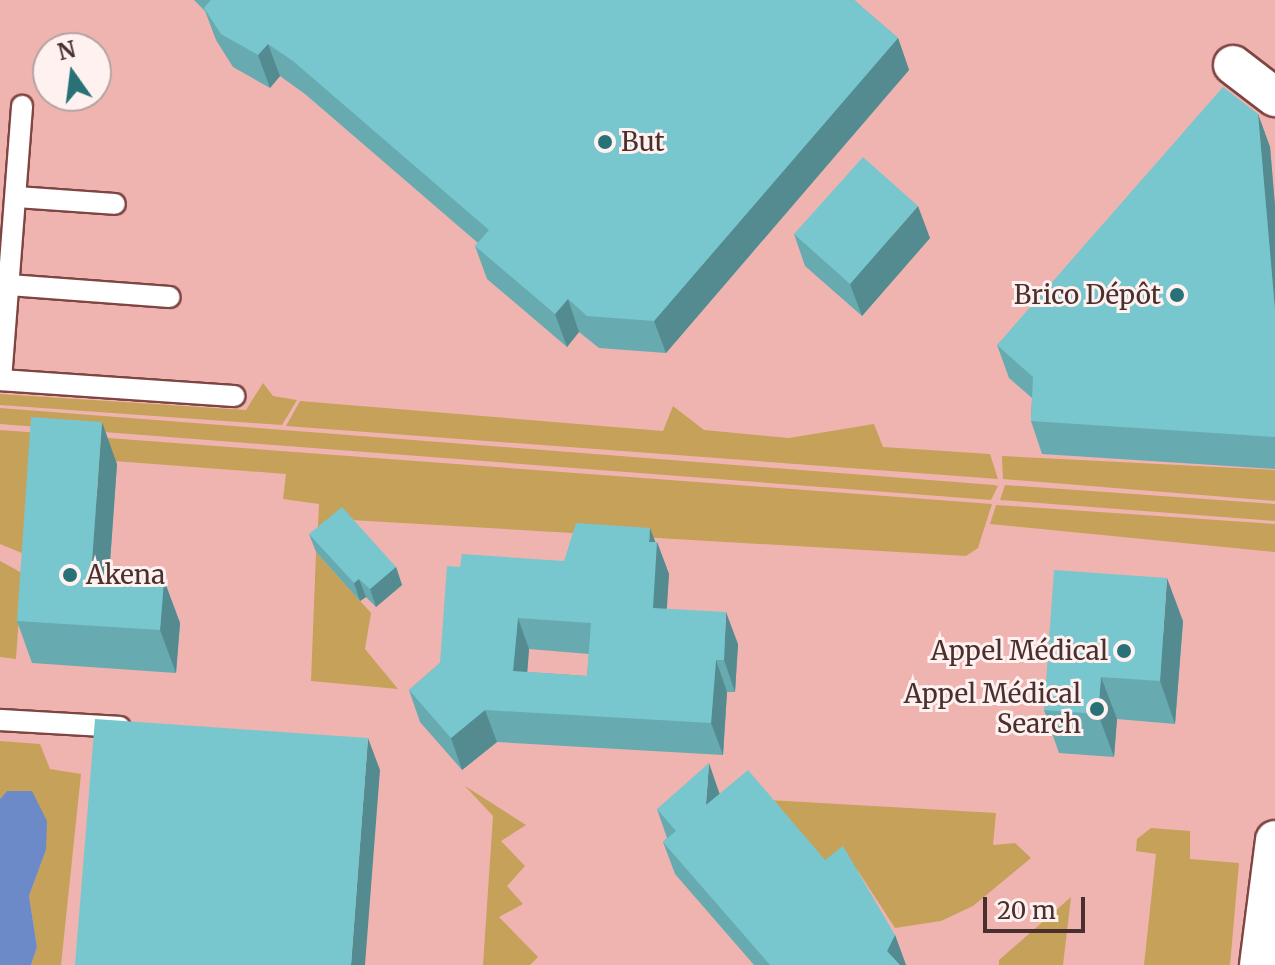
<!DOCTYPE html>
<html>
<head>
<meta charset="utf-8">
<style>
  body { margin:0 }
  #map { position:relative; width:1275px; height:965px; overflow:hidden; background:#fbc4c0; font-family:Merriweather,serif }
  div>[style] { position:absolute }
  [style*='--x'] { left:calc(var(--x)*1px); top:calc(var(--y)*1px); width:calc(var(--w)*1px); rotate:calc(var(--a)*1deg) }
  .built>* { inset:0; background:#efb4b0 }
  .green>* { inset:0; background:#c5a15a }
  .water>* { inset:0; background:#6c8ac8 }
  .roads { filter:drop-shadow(2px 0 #7e4542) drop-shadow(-2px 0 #7e4542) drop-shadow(0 2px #7e4542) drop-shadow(0 -2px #7e4542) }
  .service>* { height:20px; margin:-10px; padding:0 10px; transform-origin:10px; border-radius:10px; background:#fff }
  .minor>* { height:38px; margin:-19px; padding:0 19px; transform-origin:19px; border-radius:19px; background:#fff }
  .wall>* { inset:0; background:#67abb1 }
  .shaded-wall>* { inset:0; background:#548b90 }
  .building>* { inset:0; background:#78c7ce }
  .dots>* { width:22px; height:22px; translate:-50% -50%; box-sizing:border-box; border:4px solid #fff1ef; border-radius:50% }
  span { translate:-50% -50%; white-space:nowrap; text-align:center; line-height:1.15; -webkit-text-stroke:6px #fff1ef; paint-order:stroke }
  .poi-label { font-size:26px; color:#492f2d }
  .left { translate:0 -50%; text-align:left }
  .right { translate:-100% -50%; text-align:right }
  .north { position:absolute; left:32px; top:32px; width:80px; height:80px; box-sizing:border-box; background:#fff1ef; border:2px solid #b6a3a1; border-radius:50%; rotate:346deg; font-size:22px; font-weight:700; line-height:32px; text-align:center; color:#492f2d }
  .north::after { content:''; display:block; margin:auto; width:28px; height:36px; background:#277177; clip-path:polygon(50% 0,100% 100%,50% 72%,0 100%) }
  .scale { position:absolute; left:983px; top:897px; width:102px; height:36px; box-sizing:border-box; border:4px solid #492f2d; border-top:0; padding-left:10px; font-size:24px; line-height:28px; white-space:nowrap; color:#492f2d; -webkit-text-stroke:6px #fff1ef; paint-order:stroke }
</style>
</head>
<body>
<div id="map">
  <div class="built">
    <div style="clip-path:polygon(evenodd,0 0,1275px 0,1275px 965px,0 965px,0 0,48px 48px,96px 48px,96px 96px,48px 96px,48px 48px)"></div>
  </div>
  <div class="green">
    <div style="clip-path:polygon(263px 383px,273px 396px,297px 400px,282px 425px,0 405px,0 394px,246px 410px)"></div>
    <div style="clip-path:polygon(300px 401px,663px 431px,673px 406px,704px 430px,789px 438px,874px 424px,883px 447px,990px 454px,998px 479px,286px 426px)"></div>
    <div style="clip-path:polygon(0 408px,994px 485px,998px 486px,991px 500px,0 424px)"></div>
    <div style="clip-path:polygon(0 430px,992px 504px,978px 548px,966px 556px,351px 520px,317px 547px,319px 504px,283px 499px,286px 474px,114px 461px,34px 558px,0 544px)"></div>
    <div style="clip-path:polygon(1002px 456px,1275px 470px,1275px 501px,1003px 479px)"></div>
    <div style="clip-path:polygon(1005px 485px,1275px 504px,1275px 521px,1000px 500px)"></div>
    <div style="clip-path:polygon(996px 505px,1275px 524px,1275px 552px,990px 524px)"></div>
    <div style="clip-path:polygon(316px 552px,371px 613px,365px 649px,398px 689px,311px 681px)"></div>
    <div style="clip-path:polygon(0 561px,22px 573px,16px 659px,0 657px)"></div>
    <div style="clip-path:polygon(0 741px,40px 744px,50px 769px,81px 774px,61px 965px,31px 965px,37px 947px,29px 896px,46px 850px,7px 791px,0 799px)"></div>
    <div style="clip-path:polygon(465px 786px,526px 825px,501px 841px,525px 866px,507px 886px,523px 904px,499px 917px,538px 957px,530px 965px,483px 965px,493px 816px)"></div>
    <div style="clip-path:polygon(768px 800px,996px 813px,993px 845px,1015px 843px,1031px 858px,973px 906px,941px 921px,895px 928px,858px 871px,838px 882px)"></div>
    <div style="clip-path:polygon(1151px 828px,1190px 831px,1190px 859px,1239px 863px,1230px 965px,1144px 965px,1156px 854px,1136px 851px,1137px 839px)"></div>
    <div style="clip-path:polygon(1071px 897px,1063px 965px,999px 965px,999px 960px)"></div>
  </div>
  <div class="water">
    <div style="clip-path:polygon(7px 791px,32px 791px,47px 821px,46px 850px,29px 896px,37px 947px,31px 965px,0 965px,0 799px)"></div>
  </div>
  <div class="roads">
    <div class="service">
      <div style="--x:16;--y:197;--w:99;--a:4"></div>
      <div style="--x:9;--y:285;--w:161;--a:4.3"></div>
      <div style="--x:0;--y:380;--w:235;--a:3.9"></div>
      <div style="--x:1;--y:380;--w:275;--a:-85.6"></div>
      <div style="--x:0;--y:720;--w:120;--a:3.3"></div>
    </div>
    <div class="minor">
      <div style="--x:1233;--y:65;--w:53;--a:37.3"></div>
      <div style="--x:1259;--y:965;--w:126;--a:-82.7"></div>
    </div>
  </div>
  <div class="wall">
    <div style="clip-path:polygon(194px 0,854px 0,898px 38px,909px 70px,666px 353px,599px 348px,579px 332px,567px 347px,487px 279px,475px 246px,478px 243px,305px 94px,280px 76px,270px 88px,233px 67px,216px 40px,205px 11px)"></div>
    <div style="clip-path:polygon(1258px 114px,1270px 147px,1275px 206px,1275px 469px,1042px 454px,1031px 421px,1032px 398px,1009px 378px,997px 345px)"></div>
    <div style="clip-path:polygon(794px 234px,930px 238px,862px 316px,805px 266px)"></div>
    <div style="clip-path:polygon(117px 464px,109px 577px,164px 580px,180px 623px,176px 673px,32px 663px,17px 621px)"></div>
    <div style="clip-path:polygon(309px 534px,396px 567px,402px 585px,376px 607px,366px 597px,360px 601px,316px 552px)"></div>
    <div style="clip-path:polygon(evenodd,657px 542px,669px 574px,666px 609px,738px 644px,735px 692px,727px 692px,723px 755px,497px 742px,462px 770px,420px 722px,409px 690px,440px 663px,460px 567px,564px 561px,657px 542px,529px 649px,589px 654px,587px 676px,527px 672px,529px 649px)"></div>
    <div style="clip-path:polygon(1183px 621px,1175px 724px,1117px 719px,1114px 757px,1059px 753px,1044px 710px)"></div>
    <div style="clip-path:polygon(720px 793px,825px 860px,895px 935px,906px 965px,754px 965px,675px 874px,663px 842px,667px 838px,657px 809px)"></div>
  </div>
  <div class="shaded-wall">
    <div style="clip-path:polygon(898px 38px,909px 70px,666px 353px,654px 321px)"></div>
    <div style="clip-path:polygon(268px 44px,280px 76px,270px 88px,258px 55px)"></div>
    <div style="clip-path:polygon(1258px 114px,1270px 147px,1275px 206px,1275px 310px)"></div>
    <div style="clip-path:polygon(918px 206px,930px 238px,862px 316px,850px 284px)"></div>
    <div style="clip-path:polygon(568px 299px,579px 332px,567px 347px,555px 314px)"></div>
    <div style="clip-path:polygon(102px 422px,117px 464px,106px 617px,91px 575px)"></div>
    <div style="clip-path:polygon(650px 528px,657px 546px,657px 542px,669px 574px,665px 639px,653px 608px,649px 542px)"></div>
    <div style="clip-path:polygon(396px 567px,402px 585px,376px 607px,370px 589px)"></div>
    <div style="clip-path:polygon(1167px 578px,1183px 621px,1175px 724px,1160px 681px)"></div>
    <div style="clip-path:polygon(359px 579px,366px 597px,360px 601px,354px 583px)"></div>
    <div style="clip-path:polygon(164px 580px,180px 623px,176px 673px,160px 630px)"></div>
    <div style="clip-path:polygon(726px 612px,738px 644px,735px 692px,724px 660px)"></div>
    <div style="clip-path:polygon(518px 618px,529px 649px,525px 703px,513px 671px)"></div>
    <div style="clip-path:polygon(716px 660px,727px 692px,723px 755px,711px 723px)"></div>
    <div style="clip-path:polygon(1101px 677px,1117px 719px,1114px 757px,1098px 714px)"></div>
    <div style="clip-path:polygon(485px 710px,497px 742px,462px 770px,451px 738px)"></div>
    <div style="clip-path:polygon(368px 738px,380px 770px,365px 965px,351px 965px)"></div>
    <div style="clip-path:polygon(709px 763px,720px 795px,706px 805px)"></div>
    <div style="clip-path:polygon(895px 935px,906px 965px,892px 965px,887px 951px)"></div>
  </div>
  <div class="building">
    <div style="clip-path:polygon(211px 0,854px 0,898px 38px,654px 321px,587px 316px,568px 299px,555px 314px,475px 246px,489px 230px,293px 61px,268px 44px,258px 55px,221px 34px,204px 8px)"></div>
    <div style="clip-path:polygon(1223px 87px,1258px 114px,1275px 310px,1275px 437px,1031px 421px,1033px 377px,997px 345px)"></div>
    <div style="clip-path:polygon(863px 157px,918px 206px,850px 284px,794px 234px)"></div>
    <div style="clip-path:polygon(31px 417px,102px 422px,91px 575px,164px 580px,160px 630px,17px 621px)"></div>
    <div style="clip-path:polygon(342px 507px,396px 567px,370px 589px,359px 579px,354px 583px,309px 534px)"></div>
    <div style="clip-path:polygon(evenodd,576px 523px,650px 528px,649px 542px,657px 542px,653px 608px,726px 612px,724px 660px,716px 660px,711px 723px,485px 710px,451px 738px,409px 690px,440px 663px,447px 566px,460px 567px,462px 554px,564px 561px,576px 523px,518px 618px,591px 623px,587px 676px,513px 671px,518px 618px)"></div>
    <div style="clip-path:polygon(1054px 570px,1167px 578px,1160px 681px,1101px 677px,1098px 714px,1044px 710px)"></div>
    <div style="clip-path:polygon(95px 719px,368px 738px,351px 965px,75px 965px)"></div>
    <div style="clip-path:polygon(709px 763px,706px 805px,748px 770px,825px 860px,843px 846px,895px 935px,887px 951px,900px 965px,770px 965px,663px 842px,676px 831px,657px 809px)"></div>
  </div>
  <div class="dots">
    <div style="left:605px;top:142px;background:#277177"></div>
    <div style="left:1177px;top:295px;background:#277177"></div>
    <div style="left:70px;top:575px;background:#277177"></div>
    <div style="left:1124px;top:651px;background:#277177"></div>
    <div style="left:1097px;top:709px;background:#277177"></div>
  </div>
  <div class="poi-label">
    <span class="left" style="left:621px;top:142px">But</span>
    <span class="right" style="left:1161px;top:295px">Brico Dépôt</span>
    <span class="left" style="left:86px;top:575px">Akena</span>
    <span class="right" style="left:1108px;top:651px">Appel Médical</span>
    <span class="right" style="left:1081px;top:709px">Appel Médical<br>Search</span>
  </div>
  <div class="north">N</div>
  <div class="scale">20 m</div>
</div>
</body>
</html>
